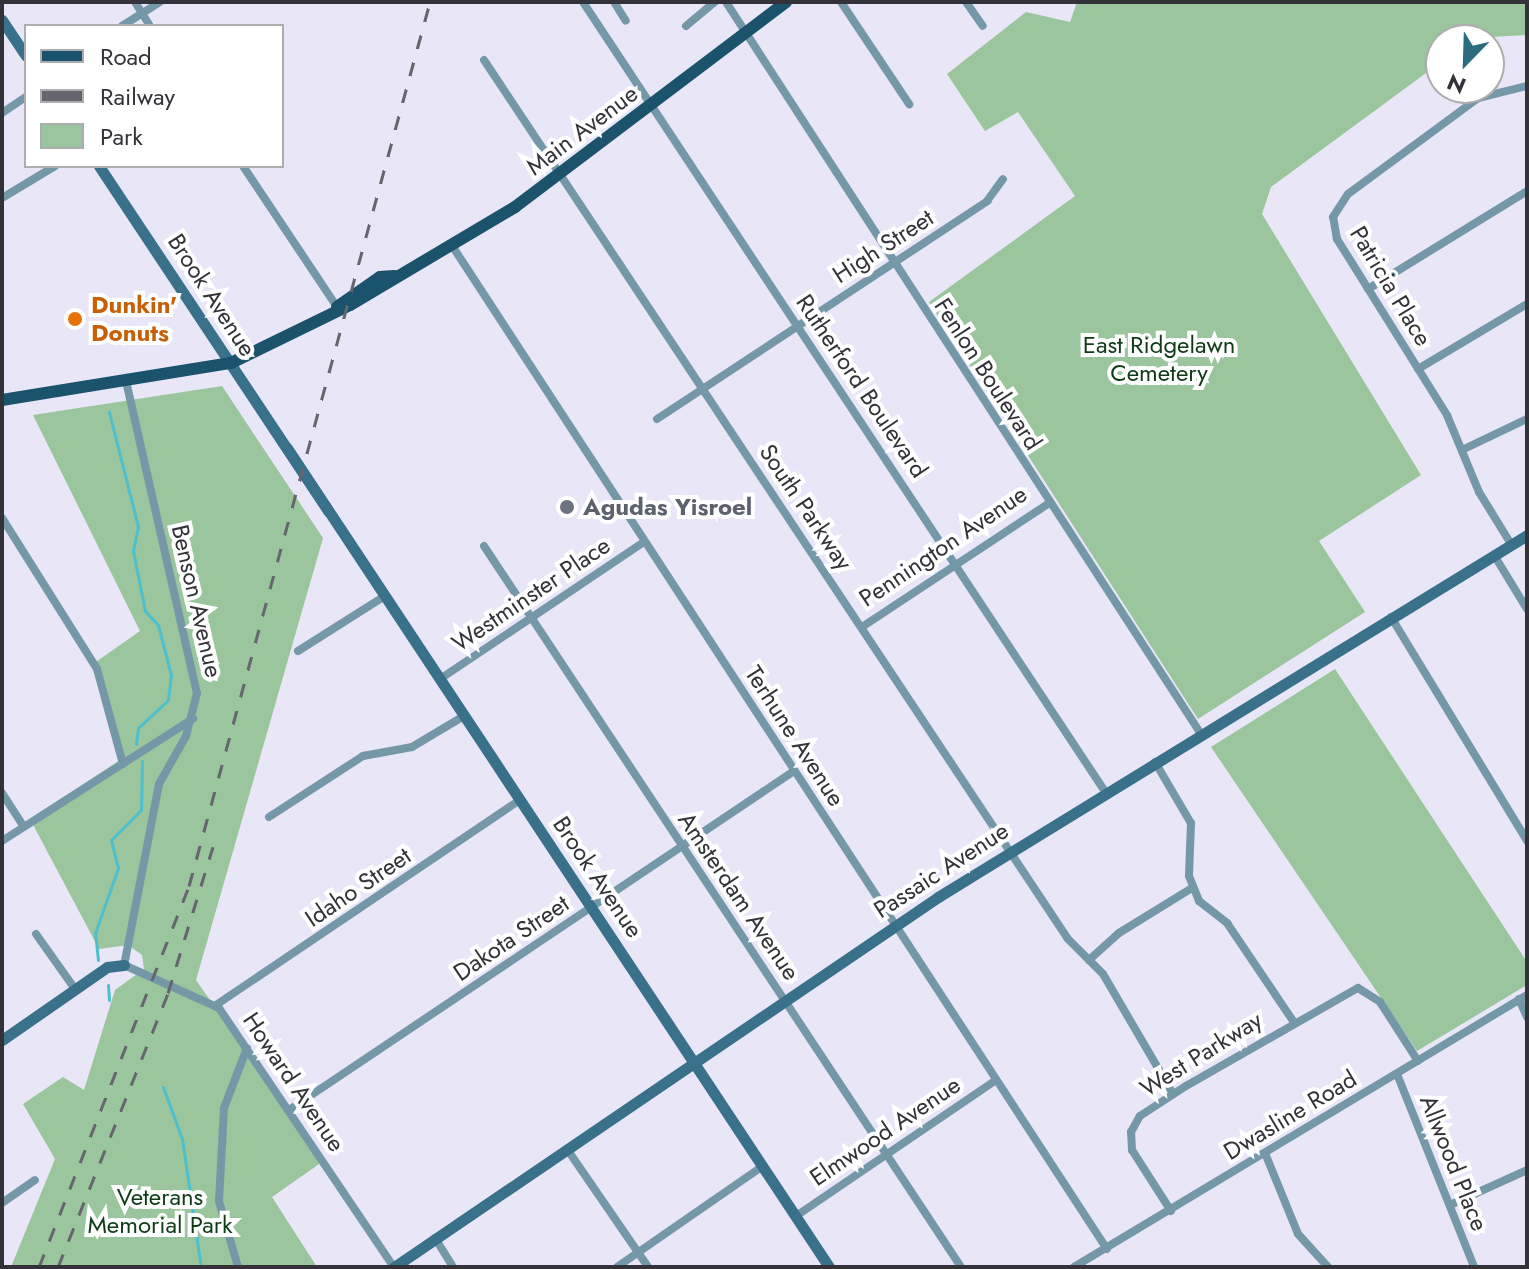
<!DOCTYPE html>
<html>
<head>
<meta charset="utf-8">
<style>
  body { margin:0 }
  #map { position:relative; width:1529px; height:1269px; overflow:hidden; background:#e9e6f7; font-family:Jost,sans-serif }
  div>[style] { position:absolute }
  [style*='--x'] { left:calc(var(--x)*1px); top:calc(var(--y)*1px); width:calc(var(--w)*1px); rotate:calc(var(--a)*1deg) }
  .green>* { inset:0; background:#9ac59d }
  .stream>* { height:3px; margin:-1.5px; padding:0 1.5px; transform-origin:1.5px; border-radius:1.5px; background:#4dbfcd }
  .street>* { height:8px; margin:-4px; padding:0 4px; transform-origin:4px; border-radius:4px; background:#7598a9 }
  .secondary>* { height:11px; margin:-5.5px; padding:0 5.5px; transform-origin:5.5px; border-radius:5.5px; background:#3a718a }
  .primary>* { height:12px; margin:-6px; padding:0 6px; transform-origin:6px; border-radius:6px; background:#1a536b }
  .rail>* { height:3px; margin-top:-1.5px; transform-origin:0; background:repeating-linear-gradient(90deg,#66656e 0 14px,transparent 0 28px) }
  .dots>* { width:22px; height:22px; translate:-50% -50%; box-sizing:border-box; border:4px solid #fff; border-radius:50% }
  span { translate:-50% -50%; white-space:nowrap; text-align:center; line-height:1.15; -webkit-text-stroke:8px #fff; paint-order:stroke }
  .street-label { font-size:24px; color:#333238 }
  .food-label { font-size:24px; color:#c56008; font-weight:700 }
  .left { translate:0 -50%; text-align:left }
  .park-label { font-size:24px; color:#0e3b16 }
  .worship-label { font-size:24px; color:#5b616d; font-weight:700 }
  .frame { position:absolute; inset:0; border:4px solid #333238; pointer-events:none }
  .legend { position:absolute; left:24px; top:24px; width:260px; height:144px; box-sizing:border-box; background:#fff; border:2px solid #adadaf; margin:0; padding:10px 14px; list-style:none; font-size:24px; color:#333238 }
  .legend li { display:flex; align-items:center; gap:16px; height:40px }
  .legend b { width:40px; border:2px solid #adadaf }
  .north { position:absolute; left:1425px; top:24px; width:80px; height:80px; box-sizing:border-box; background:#fff; border:2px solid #adadaf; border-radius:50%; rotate:203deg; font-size:22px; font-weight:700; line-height:32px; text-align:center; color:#333238 }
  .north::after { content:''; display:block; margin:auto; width:28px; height:36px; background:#2b6c7f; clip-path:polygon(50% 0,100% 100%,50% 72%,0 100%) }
</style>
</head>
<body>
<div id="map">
  <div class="green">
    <div style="clip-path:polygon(1077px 2px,1527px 2px,1527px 35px,1441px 40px,1441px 62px,1271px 187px,1262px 214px,1421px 475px,1319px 541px,1365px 612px,1198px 719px,929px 302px,1075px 196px,1018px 112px,985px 131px,947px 74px,1026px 12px,1070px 22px)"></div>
    <div style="clip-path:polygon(222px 386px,323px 538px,196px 980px,322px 1162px,272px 1197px,317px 1267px,11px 1267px,55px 1159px,23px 1104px,63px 1077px,84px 1090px,115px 990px,144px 969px,142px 955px,128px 945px,99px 949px,30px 819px,120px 760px,93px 664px,140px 631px,33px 415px)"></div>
    <div style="clip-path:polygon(1335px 669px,1527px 962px,1527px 985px,1417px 1051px,1211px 747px)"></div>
  </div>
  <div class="stream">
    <div style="--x:109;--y:412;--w:119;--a:75.8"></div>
    <div style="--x:138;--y:527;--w:25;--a:102"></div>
    <div style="--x:133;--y:551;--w:61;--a:78.7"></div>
    <div style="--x:145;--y:611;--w:19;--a:47"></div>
    <div style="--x:158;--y:625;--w:52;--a:75.4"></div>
    <div style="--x:171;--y:675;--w:25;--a:97"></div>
    <div style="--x:168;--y:700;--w:41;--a:137"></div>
    <div style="--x:138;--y:728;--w:16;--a:97"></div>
    <div style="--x:98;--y:960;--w:27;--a:-96"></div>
    <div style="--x:95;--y:933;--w:69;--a:-70.5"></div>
    <div style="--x:118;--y:868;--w:29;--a:-104"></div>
    <div style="--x:111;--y:840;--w:42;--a:-45"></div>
    <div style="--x:141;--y:810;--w:49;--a:-88.8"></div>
    <div style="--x:108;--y:985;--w:15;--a:86"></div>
    <div style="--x:163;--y:1087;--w:55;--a:69.9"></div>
    <div style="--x:182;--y:1139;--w:129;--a:81.6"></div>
  </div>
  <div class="street">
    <div style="--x:135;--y:2;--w:28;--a:58"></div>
    <div style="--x:583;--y:2;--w:948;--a:56.53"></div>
    <div style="--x:614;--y:2;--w:22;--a:58"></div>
    <div style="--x:726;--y:2;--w:873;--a:57.02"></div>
    <div style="--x:841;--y:2;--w:123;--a:56.3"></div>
    <div style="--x:966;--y:2;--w:29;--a:55"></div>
    <div style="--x:122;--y:26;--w:45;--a:-32.3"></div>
    <div style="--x:686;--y:26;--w:38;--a:-40"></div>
    <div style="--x:484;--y:60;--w:1055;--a:56.4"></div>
    <div style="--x:1068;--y:939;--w:49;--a:45"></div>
    <div style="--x:1103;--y:974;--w:139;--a:59.7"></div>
    <div style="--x:2;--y:113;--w:29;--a:-34"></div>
    <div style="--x:243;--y:166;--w:169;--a:56.3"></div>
    <div style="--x:2;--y:198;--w:62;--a:-31.1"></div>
    <div style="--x:451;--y:244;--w:1200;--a:56.87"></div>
    <div style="--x:1368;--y:289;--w:187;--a:-31.6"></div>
    <div style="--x:1418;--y:369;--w:127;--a:-30.8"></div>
    <div style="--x:126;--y:381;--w:320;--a:77.2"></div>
    <div style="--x:197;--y:693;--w:44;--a:104.3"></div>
    <div style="--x:186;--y:736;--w:55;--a:119.4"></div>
    <div style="--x:159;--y:784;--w:184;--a:100.9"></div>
    <div style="--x:124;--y:965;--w:104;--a:24.4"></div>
    <div style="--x:219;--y:1008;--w:313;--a:56"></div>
    <div style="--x:657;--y:419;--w:396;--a:-33.4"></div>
    <div style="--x:987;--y:201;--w:27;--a:-54"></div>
    <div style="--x:1464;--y:449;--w:70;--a:-25.5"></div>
    <div style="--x:2;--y:518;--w:178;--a:57.8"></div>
    <div style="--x:97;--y:669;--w:98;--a:74.7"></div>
    <div style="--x:1511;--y:544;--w:61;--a:-121.6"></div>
    <div style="--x:1479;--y:492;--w:83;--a:-112.6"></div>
    <div style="--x:1447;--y:415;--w:208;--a:-122"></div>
    <div style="--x:1337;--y:239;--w:22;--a:-100"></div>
    <div style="--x:1333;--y:217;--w:27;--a:-57"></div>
    <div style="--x:1348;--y:194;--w:162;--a:-36.4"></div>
    <div style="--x:1478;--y:98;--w:50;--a:-13.8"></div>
    <div style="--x:484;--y:546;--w:865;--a:56.51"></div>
    <div style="--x:1494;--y:555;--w:63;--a:58.6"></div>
    <div style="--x:1391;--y:617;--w:262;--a:58.7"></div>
    <div style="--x:862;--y:627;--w:224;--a:-33.5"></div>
    <div style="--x:298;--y:651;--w:103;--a:-32.3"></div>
    <div style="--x:440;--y:679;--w:246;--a:-33.9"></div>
    <div style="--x:1155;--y:762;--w:71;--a:59.5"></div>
    <div style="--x:1191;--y:823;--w:53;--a:92.2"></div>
    <div style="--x:1189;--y:876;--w:27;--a:68"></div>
    <div style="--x:1199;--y:901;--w:36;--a:38"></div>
    <div style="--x:1227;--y:923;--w:118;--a:56"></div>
    <div style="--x:2;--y:793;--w:40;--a:57.1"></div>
    <div style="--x:269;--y:817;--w:112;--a:-33"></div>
    <div style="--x:363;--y:756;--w:50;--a:-10.4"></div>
    <div style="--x:412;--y:747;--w:61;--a:-30.8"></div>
    <div style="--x:2;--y:841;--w:227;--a:-32.6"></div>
    <div style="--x:36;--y:934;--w:67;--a:54.7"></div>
    <div style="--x:1089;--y:960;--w:40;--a:-42"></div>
    <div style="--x:1119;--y:933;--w:86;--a:-31.7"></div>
    <div style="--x:1519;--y:999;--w:20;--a:66"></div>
    <div style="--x:216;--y:1005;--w:367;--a:-34"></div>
    <div style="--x:1397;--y:1074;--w:208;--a:68.2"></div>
    <div style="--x:289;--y:1110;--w:608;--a:-33.87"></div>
    <div style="--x:567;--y:1149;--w:143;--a:55.5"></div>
    <div style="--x:1265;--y:1153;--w:87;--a:67.8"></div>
    <div style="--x:1298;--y:1234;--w:45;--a:47.7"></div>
    <div style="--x:2;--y:1203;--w:40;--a:-34.9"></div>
    <div style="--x:1450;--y:1205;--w:85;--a:-24.4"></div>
    <div style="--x:1171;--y:1211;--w:72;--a:-122.6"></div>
    <div style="--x:1132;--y:1150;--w:18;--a:-93"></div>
    <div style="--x:1131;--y:1132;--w:18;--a:-61"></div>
    <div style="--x:1140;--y:1116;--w:55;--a:-33.1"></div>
    <div style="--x:1186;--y:1086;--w:198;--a:-29.7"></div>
    <div style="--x:1358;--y:988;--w:26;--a:32"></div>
    <div style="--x:1380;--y:1002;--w:70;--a:57.2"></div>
    <div style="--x:796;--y:1216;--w:242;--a:-34.2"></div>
    <div style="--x:435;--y:1238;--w:34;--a:58"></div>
    <div style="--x:238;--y:1267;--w:69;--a:-106.1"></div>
    <div style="--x:219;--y:1201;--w:93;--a:-86.9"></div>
    <div style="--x:224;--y:1108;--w:64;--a:-69"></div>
    <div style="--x:617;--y:1267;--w:178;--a:-34.7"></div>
    <div style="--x:1074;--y:1267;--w:528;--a:-30.98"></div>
  </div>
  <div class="secondary">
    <div style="--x:2;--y:20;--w:43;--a:56.3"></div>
    <div style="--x:99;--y:166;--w:415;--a:56.4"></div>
    <div style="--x:287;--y:448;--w:982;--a:56.5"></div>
    <div style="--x:2;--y:1040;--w:128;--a:-34.8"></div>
    <div style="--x:107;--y:967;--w:17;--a:-7"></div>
    <div style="--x:394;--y:1267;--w:658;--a:-34.22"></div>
    <div style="--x:938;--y:897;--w:691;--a:-31.57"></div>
  </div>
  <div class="primary">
    <div style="--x:337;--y:307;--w:52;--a:-34.9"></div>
    <div style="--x:380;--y:277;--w:14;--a:-4"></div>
    <div style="--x:2;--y:400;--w:232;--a:-9.2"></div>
    <div style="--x:231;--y:363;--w:132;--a:-26"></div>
    <div style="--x:350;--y:305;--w:192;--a:-30.7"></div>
    <div style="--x:515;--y:207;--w:340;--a:-37.1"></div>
  </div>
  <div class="rail">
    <div style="--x:39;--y:1267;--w:409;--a:-68.5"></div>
    <div style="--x:189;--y:886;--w:916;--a:-74.75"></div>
    <div style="--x:58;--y:1267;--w:295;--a:-68.1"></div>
    <div style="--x:168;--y:993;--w:153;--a:-72.9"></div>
  </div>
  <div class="dots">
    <div style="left:75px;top:319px;background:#e8710a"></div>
    <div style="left:567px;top:507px;background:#6b7280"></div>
  </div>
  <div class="street-label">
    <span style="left:582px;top:130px;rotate:-37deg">Main Avenue</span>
    <span style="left:883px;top:246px;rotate:-33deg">High Street</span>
    <span style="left:1391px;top:286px;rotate:59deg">Patricia Place</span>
    <span style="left:212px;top:295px;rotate:57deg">Brook Avenue</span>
    <span style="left:988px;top:374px;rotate:57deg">Fenlon Boulevard</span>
    <span style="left:862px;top:386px;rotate:56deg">Rutherford Boulevard</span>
    <span style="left:806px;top:507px;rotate:56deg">South Parkway</span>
    <span style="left:943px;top:546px;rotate:-34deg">Pennington Avenue</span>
    <span style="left:531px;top:594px;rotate:-34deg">Westminster Place</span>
    <span style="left:197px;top:601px;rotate:77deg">Benson Avenue</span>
    <span style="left:795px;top:736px;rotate:57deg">Terhune Avenue</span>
    <span style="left:941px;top:870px;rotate:-33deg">Passaic Avenue</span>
    <span style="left:598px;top:877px;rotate:56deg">Brook Avenue</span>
    <span style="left:358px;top:887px;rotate:-34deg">Idaho Street</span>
    <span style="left:739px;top:896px;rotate:56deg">Amsterdam Avenue</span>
    <span style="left:511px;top:938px;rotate:-34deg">Dakota Street</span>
    <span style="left:1201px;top:1054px;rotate:-32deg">West Parkway</span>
    <span style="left:294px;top:1082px;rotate:56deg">Howard Avenue</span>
    <span style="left:1290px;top:1115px;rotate:-31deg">Dwasline Road</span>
    <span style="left:885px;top:1131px;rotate:-34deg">Elmwood Avenue</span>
    <span style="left:1454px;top:1163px;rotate:68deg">Allwood Place</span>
  </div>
  <div class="food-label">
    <span class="left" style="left:91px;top:319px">Dunkin'<br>Donuts</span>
  </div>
  <div class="park-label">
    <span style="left:1159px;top:359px">East Ridgelawn<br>Cemetery</span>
    <span style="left:160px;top:1211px">Veterans<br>Memorial Park</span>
  </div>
  <div class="worship-label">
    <span class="left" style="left:583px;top:507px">Agudas Yisroel</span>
  </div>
  <div class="frame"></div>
  <ul class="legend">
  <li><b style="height:10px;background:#1a536b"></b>Road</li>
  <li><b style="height:10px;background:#66656e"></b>Railway</li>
  <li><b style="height:22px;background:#9ac59d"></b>Park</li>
  </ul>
  <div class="north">N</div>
</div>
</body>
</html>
